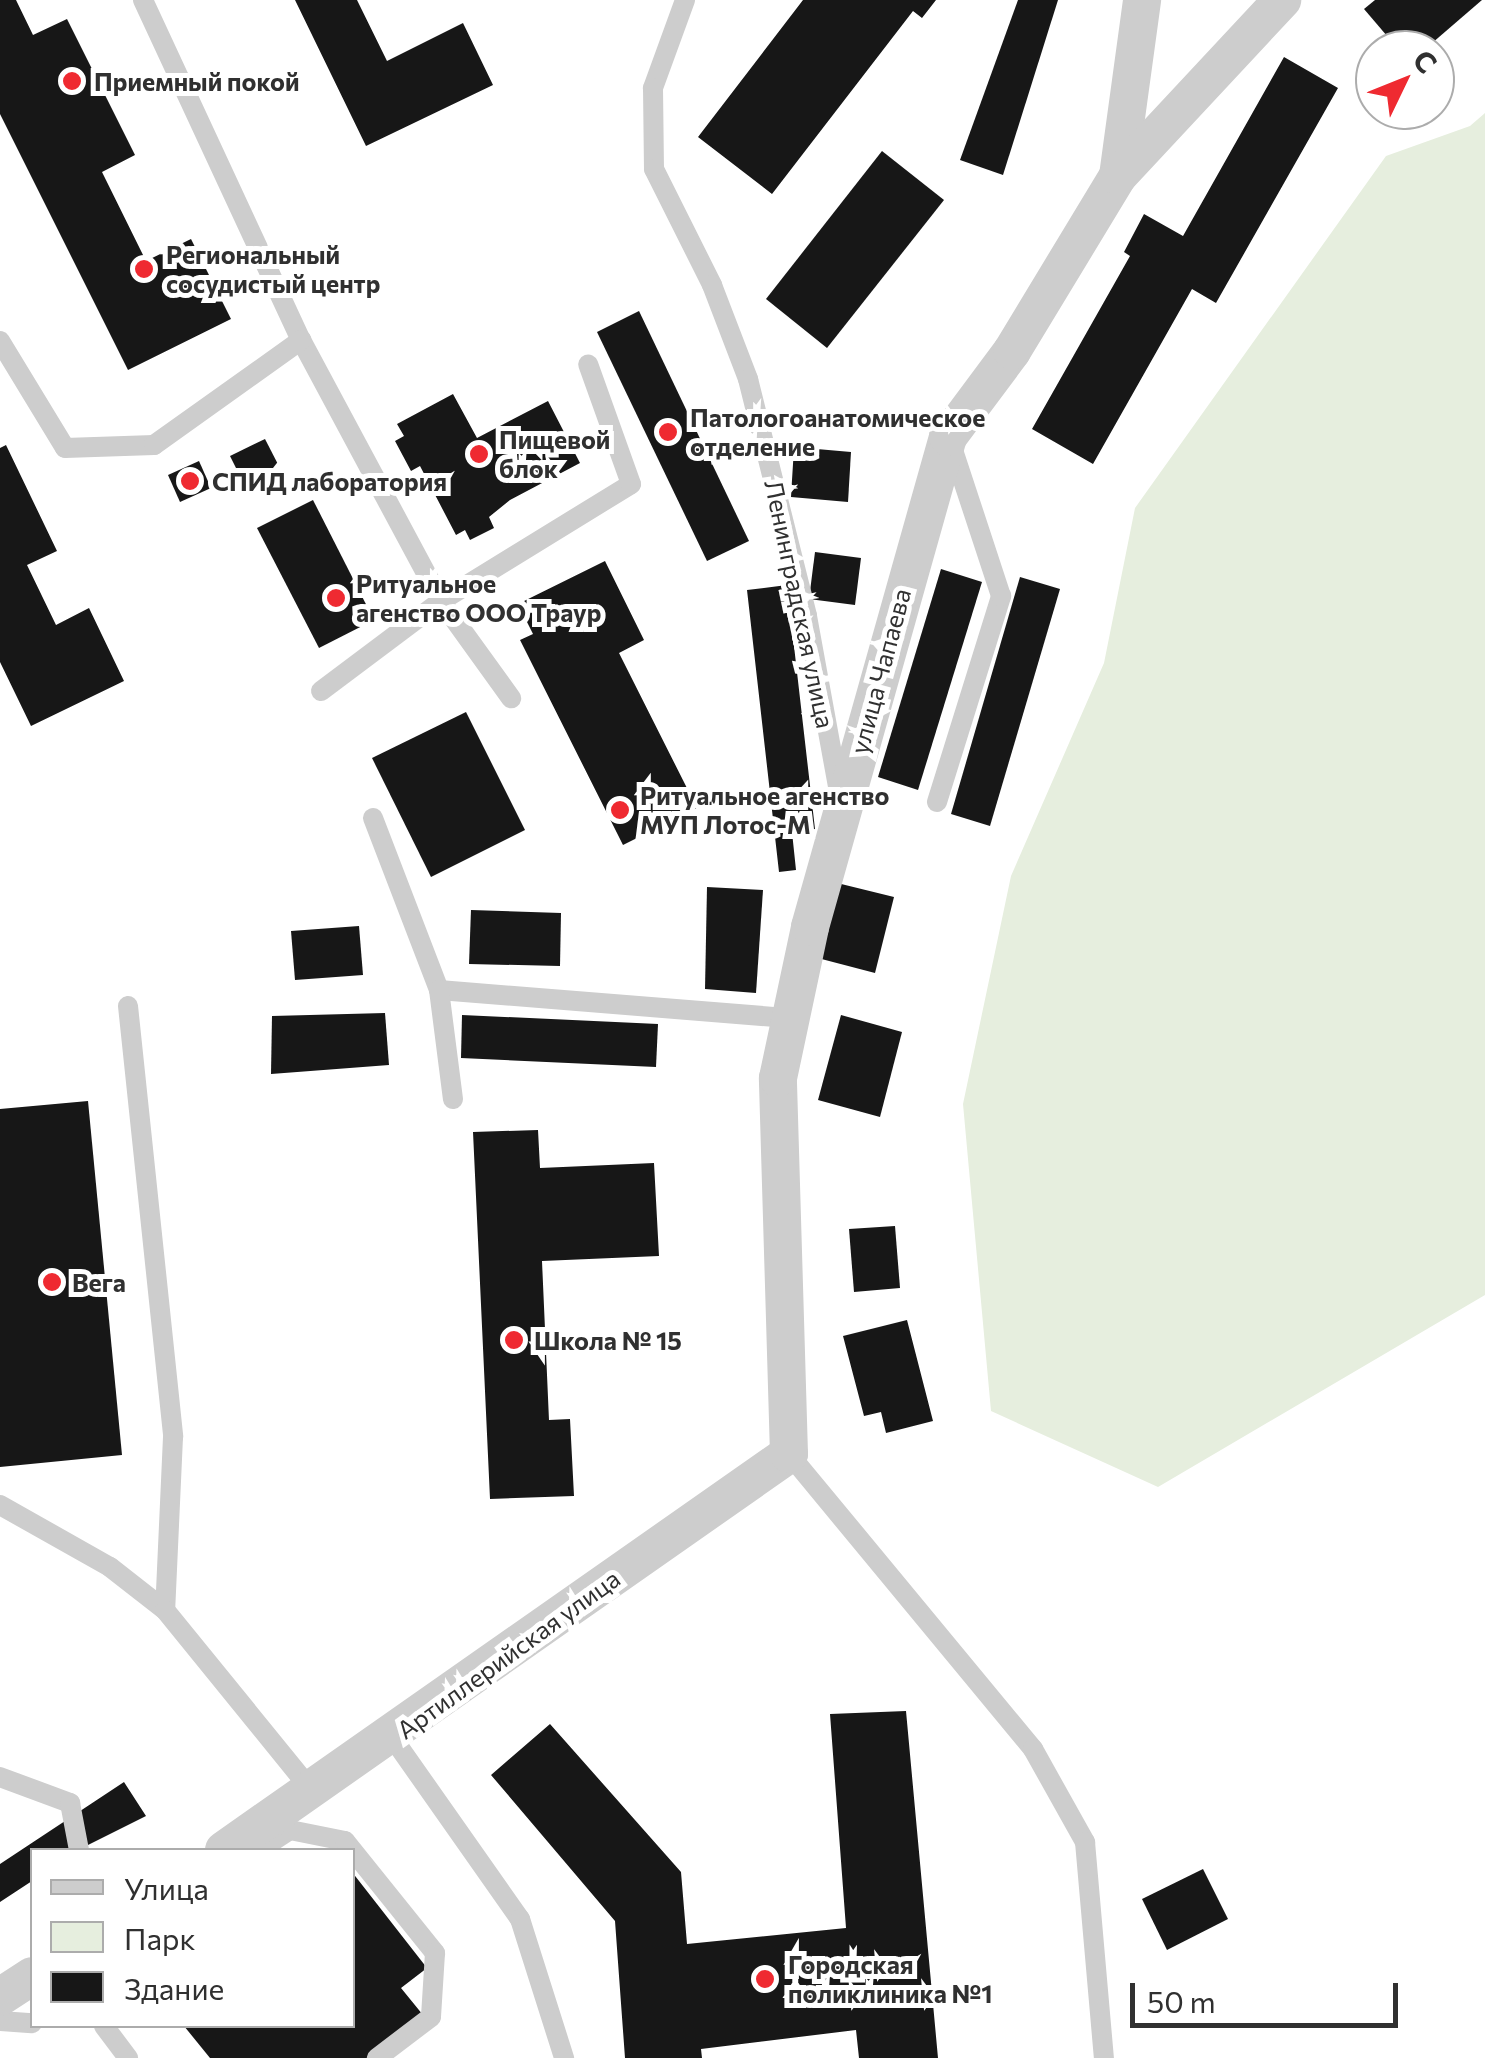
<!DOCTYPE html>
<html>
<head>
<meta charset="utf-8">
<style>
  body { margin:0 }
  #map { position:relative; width:1485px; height:2058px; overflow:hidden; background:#fff; font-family:Commissioner,sans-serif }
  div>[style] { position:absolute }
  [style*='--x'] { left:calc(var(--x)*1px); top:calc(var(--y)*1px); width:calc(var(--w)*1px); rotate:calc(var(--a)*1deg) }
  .green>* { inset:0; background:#e6eede }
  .building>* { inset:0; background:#171717 }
  .service>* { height:20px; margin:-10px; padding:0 10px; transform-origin:10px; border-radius:10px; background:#cdcdcd }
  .minor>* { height:38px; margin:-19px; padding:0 19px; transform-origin:19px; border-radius:19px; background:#cdcdcd }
  .dots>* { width:28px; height:28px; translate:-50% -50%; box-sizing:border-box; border:5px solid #fff; border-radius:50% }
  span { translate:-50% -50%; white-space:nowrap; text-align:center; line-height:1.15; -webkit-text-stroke:10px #fff; paint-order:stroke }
  .poi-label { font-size:25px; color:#303030; font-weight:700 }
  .left { translate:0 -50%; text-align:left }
  .street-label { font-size:25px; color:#303030 }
  .legend { position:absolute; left:30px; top:1848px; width:325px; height:180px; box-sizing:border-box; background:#fff; border:2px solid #acacac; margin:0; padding:12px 18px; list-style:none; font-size:30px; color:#303030 }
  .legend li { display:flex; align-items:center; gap:20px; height:50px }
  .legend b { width:50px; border:2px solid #acacac }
  .north { position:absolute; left:1355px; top:30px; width:100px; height:100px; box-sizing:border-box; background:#fff; border:2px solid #acacac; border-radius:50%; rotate:47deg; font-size:28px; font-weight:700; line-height:40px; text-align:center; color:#303030 }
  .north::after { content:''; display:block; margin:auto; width:35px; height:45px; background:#ef2a31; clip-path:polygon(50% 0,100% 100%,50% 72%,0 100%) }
  .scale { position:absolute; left:1130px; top:1983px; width:268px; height:45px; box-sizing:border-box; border:5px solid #303030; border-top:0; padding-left:12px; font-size:30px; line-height:35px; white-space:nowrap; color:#303030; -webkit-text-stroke:8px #fff; paint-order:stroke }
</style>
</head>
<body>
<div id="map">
  <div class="green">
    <div style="clip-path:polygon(1485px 113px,1485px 1295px,1158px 1487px,991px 1411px,963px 1104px,1011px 876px,1104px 663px,1135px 508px,1386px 156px,1470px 126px)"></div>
  </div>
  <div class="building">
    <div style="clip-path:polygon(0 0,16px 0,33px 35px,67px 19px,135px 155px,102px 172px,146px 261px,191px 239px,231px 319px,128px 370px,0 114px)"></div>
    <div style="clip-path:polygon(295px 0,357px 0,387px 61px,463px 23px,493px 85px,366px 146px)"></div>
    <div style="clip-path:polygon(803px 0,936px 0,922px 18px,913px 11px,772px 194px,698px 137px)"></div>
    <div style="clip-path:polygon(1018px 0,1058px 0,1003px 175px,960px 160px)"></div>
    <div style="clip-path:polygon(1375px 0,1482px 0,1424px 50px,1399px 50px,1364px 9px)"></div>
    <div style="clip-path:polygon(1284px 57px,1338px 88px,1216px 303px,1192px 289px,1093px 464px,1032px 429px,1130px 256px,1124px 252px,1144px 214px,1183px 236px)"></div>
    <div style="clip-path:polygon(882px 151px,944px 200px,827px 348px,766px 299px)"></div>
    <div style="clip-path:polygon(639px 311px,749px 541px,707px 561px,597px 332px)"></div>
    <div style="clip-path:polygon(453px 394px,477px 438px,548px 401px,580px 463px,510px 500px,489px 517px,494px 528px,470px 540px,465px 530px,456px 535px,420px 466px,411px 471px,395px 441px,404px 436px,397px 424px)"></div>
    <div style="clip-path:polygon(265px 439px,284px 476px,249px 494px,230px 456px)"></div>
    <div style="clip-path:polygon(6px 445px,57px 551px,27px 565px,56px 625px,89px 608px,124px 681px,31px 726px,0 662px,0 448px)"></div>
    <div style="clip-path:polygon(794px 447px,851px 452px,848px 502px,791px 497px)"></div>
    <div style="clip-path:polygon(199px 461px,211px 488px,180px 502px,168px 475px)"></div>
    <div style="clip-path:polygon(313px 500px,374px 620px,319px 648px,257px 528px)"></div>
    <div style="clip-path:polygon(815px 552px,861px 558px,855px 605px,809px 599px)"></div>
    <div style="clip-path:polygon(605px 561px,644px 640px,619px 653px,697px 808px,623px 845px,520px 640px,533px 634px,518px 604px)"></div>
    <div style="clip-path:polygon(941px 569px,982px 582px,918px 790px,878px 777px)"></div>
    <div style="clip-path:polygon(1020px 577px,1060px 589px,990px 826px,951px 814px)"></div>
    <div style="clip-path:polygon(787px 585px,815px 829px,792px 832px,796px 870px,779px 872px,747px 590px)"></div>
    <div style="clip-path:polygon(466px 712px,525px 830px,431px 877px,372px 758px)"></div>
    <div style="clip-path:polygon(829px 881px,894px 897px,875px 973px,810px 956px)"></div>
    <div style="clip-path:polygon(707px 887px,763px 890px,756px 993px,705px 989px)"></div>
    <div style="clip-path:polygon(471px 910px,561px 913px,560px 966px,469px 964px)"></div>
    <div style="clip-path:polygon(359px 926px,363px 975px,295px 980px,291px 931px)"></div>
    <div style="clip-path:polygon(385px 1013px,389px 1065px,271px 1074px,272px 1016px)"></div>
    <div style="clip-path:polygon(462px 1015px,658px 1024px,656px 1067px,461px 1058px)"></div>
    <div style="clip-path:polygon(841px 1015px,902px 1032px,880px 1117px,818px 1100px)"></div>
    <div style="clip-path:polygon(88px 1101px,122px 1455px,0 1467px,0 1109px)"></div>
    <div style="clip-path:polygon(538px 1130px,540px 1168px,654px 1163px,659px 1256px,542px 1261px,549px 1420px,570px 1419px,574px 1496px,490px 1499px,473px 1132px)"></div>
    <div style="clip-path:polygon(895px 1226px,900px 1288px,854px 1292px,849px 1229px)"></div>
    <div style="clip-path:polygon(907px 1320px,933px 1421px,886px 1433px,881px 1412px,864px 1416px,843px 1336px)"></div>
    <div style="clip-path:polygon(906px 1711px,938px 2058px,859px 2058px,856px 2030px,701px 2049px,702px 2058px,625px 2058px,615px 1921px,491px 1775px,550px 1724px,681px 1872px,687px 1944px,846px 1928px,830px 1714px)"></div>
    <div style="clip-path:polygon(124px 1782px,146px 1816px,78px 1850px,32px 1850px,32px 1881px,0 1902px,0 1864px)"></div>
    <div style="clip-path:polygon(1203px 1869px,1228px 1919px,1167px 1950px,1142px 1899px)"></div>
    <div style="clip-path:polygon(352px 1872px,427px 1968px,401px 1988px,423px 2015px,368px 2058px,210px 2058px,184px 2026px,352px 2026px)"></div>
  </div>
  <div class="service">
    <div style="--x:143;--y:0;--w:375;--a:65.1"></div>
    <div style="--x:301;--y:340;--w:296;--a:61.8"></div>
    <div style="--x:441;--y:601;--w:120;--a:54.2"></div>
    <div style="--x:685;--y:0;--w:94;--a:110"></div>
    <div style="--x:653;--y:88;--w:81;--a:89.3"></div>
    <div style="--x:654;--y:169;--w:130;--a:63.4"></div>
    <div style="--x:712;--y:285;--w:101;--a:69"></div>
    <div style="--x:748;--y:379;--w:244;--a:76"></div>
    <div style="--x:807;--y:616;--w:184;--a:79.7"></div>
    <div style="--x:0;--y:341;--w:125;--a:58.7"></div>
    <div style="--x:65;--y:448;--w:89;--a:-1.9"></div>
    <div style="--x:154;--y:445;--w:181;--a:-35.5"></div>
    <div style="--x:321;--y:691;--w:150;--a:-36.9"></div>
    <div style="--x:441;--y:601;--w:223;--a:-31.6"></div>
    <div style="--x:631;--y:484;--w:127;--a:-109.7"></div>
    <div style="--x:937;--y:802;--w:216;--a:-72.7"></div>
    <div style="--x:1001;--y:596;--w:160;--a:-108.2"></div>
    <div style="--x:373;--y:818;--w:184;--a:69"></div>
    <div style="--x:439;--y:990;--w:351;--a:4.6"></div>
    <div style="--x:439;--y:990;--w:110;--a:82.7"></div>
    <div style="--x:128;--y:1006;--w:433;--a:84"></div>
    <div style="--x:173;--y:1437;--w:173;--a:92.6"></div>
    <div style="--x:789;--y:1454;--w:383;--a:50.4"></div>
    <div style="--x:1033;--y:1749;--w:107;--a:60.8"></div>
    <div style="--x:1085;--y:1842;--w:217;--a:85"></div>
    <div style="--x:0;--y:1505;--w:126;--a:29.4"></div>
    <div style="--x:110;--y:1567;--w:70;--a:38"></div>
    <div style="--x:165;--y:1610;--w:235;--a:50.9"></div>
    <div style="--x:392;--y:1737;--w:223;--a:54.9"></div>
    <div style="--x:520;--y:1919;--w:146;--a:72.4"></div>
    <div style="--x:0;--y:1777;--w:75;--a:20.4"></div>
    <div style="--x:70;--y:1803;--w:48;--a:79.2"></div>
    <div style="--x:259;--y:1850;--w:37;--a:-33"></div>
    <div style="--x:290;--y:1830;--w:56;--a:11.3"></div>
    <div style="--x:345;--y:1841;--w:144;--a:51.2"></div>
    <div style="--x:435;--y:1953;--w:64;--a:93.6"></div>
    <div style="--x:431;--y:2017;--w:68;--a:142.8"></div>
    <div style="--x:0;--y:2021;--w:32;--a:4"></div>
    <div style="--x:104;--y:2026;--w:40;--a:53"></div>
  </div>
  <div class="minor">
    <div style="--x:1118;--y:176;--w:178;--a:-82.2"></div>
    <div style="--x:224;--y:1850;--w:690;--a:-35.03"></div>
    <div style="--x:789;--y:1454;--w:376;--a:-91.7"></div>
    <div style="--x:778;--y:1078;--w:154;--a:-78"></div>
    <div style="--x:810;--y:927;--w:509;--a:-74.27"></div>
    <div style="--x:948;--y:437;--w:107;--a:-53.3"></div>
    <div style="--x:1012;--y:351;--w:205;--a:-58.8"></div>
    <div style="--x:1118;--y:176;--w:241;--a:-47"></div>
    <div style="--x:0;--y:1997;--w:38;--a:-33"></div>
  </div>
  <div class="dots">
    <div style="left:72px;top:81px;background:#ef2a31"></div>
    <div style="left:144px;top:269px;background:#ef2a31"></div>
    <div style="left:668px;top:432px;background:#ef2a31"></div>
    <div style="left:479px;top:454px;background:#ef2a31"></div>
    <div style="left:190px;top:481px;background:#ef2a31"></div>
    <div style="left:336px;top:598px;background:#ef2a31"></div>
    <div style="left:620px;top:810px;background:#ef2a31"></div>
    <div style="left:52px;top:1282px;background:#ef2a31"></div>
    <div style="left:514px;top:1340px;background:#ef2a31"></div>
    <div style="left:765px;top:1979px;background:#ef2a31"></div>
  </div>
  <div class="poi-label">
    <span class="left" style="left:94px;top:81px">Приемный покой</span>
    <span class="left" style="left:166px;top:269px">Региональный<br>сосудистый центр</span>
    <span class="left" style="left:690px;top:432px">Патологоанатомическое<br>отделение</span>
    <span class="left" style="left:499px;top:454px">Пищевой<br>блок</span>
    <span class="left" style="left:212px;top:481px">СПИД лаборатория</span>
    <span class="left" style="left:356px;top:598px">Ритуальное<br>агенство ООО Траур</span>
    <span class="left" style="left:640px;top:810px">Ритуальное агенство<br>МУП Лотос-М</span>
    <span class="left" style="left:72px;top:1282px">Вега</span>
    <span class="left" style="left:534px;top:1340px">Школа № 15</span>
    <span class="left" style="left:788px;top:1979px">Городская<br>поликлиника №1</span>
  </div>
  <div class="street-label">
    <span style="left:800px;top:604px;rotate:78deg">Ленинградская улица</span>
    <span style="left:880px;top:671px;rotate:-75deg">улица Чапаева</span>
    <span style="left:508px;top:1654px;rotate:-36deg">Артиллерийская улица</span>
  </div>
  <ul class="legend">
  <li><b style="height:12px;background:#cdcdcd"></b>Улица</li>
  <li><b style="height:28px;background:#e6eede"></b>Парк</li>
  <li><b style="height:28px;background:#171717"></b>Здание</li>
  </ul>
  <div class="north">С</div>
  <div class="scale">50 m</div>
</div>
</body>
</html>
